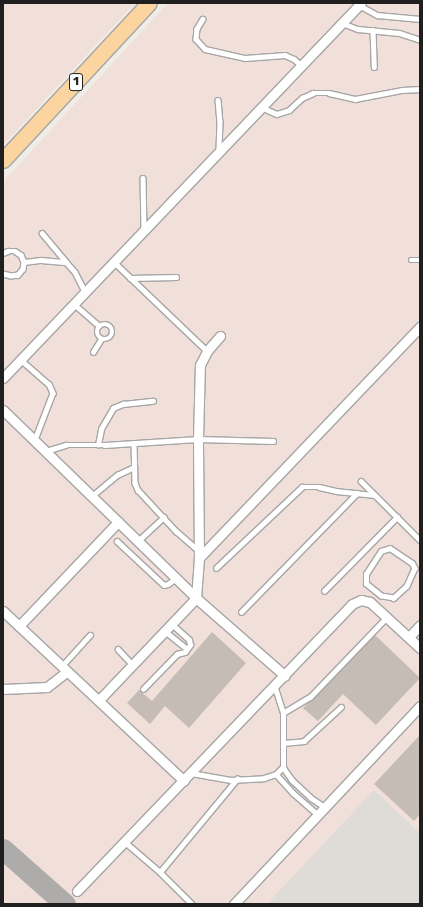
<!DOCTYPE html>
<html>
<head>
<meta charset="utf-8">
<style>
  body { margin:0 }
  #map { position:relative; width:423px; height:907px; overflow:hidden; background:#f0ece6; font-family:Rubik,sans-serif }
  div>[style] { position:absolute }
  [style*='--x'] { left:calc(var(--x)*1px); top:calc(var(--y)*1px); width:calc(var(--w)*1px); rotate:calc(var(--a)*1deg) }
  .military>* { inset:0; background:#f1e0d9 }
  .airport>* { inset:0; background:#dfdcd7 }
  .taxiway>* { height:21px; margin:-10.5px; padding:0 10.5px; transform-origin:10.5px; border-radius:10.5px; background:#aeacaa }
  .building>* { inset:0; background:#c5bcb5 }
  .roads { filter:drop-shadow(1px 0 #a6a6a6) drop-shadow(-1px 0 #a6a6a6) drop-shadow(0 1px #a6a6a6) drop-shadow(0 -1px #a6a6a6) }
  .lane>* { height:4.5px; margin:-2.25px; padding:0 2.25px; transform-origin:2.25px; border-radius:2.25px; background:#fff }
  .lane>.ring { margin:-2.25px; padding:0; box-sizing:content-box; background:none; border:4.5px solid #fff; border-radius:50% }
  .street>* { height:9px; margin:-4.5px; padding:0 4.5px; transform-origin:4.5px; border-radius:4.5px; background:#fff }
  .primary>* { height:15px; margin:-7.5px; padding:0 7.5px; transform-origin:7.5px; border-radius:7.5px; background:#fbd49f }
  span { translate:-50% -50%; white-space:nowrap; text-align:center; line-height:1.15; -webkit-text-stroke:3.5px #fff; paint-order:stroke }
  .shield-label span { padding:1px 3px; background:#fff; border:1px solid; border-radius:3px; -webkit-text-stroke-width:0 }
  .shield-label { font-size:12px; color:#1f1f1f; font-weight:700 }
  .frame { position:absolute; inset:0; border:4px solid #1f1f1f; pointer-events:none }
</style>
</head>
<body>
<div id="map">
  <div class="military">
    <div style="clip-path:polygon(3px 3px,135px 3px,3px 145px)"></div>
    <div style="clip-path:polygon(168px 3px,420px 3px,420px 904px,3px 904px,3px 182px)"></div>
  </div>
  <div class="airport">
    <div style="clip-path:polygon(374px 790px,420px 833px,420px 904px,267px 904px)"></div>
  </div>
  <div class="taxiway">
    <div style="--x:3;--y:849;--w:83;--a:41.6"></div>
  </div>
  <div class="building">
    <div style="clip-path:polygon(212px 632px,246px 663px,189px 728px,165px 706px,150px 724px,127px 703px,139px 690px,152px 701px)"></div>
    <div style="clip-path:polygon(375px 635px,420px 678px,376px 725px,343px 694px,318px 721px,303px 708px)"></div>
    <div style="clip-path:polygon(420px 735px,420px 814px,414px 821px,374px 784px)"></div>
  </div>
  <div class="roads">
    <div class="lane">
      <div style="--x:359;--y:5;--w:21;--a:29"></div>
      <div style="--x:377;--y:15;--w:43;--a:5.3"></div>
      <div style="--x:203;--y:19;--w:12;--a:121"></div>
      <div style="--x:197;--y:29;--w:10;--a:96"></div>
      <div style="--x:196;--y:39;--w:13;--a:48"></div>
      <div style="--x:205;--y:49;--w:41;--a:12.7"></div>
      <div style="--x:245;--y:58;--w:40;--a:-4.3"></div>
      <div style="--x:285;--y:55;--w:10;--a:24"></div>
      <div style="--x:294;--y:59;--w:9;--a:41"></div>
      <div style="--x:342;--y:23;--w:17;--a:21"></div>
      <div style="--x:358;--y:29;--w:41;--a:5.6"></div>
      <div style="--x:399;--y:33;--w:22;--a:18"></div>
      <div style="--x:373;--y:30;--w:37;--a:88"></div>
      <div style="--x:218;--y:100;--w:21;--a:85"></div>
      <div style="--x:220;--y:121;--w:29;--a:92"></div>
      <div style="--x:261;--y:107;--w:17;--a:24"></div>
      <div style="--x:277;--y:114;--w:13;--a:-18"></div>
      <div style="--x:289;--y:110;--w:18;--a:-43"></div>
      <div style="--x:302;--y:98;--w:12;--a:-24"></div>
      <div style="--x:313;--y:93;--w:16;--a:0"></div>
      <div style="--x:329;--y:93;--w:27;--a:13"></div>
      <div style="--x:355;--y:99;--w:48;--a:-10.8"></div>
      <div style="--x:402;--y:90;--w:18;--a:-3"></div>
      <div style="--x:143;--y:178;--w:50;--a:88.9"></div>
      <div style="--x:42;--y:233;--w:38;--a:50"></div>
      <div style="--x:3;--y:253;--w:5;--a:-22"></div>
      <div style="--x:8;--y:251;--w:7;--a:0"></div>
      <div style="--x:15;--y:251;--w:7;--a:34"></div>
      <div style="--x:21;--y:255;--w:8;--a:67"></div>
      <div style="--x:24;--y:262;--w:7;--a:98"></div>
      <div style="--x:23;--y:269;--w:8;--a:130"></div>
      <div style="--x:18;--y:275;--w:7;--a:172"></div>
      <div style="--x:11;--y:276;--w:8;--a:-166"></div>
      <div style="--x:411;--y:260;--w:9;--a:0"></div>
      <div style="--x:24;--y:262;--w:17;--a:-7"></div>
      <div style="--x:41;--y:260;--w:25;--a:5"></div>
      <div style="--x:66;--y:262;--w:13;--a:48"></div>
      <div style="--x:75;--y:272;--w:22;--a:63"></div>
      <div style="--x:114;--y:262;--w:129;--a:43.7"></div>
      <div style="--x:130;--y:278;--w:46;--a:-1.2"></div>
      <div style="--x:74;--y:304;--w:33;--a:41"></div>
      <div class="ring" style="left:97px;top:324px;width:11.5px;height:11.5px"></div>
      <div style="--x:93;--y:352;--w:15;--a:-58"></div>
      <div style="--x:21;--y:360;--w:37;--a:41"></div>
      <div style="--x:49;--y:384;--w:10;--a:66"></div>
      <div style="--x:53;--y:393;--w:50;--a:111"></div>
      <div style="--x:134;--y:443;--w:40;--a:88.6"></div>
      <div style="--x:135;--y:483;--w:8;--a:67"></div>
      <div style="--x:138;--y:490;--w:56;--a:47.2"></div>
      <div style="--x:176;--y:531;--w:30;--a:41"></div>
      <div style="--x:98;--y:445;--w:16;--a:-79"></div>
      <div style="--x:101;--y:429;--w:24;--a:-60"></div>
      <div style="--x:113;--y:408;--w:11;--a:-22"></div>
      <div style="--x:123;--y:404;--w:30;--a:-6"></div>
      <div style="--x:46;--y:451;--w:21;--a:-17"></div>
      <div style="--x:66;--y:445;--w:38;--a:0"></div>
      <div style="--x:104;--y:445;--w:94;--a:-3.7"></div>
      <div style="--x:198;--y:439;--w:75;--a:1.5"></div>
      <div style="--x:361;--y:481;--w:83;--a:45"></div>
      <div style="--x:92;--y:496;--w:33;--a:-40"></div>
      <div style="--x:117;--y:475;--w:19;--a:-25"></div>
      <div style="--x:117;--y:541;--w:64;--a:43.1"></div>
      <div style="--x:164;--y:585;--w:4;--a:-14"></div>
      <div style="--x:168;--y:584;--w:10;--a:-37"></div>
      <div style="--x:138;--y:541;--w:35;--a:-43"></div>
      <div style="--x:390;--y:548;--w:27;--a:34"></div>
      <div style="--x:412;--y:563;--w:6;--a:59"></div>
      <div style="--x:415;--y:568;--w:20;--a:114"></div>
      <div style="--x:407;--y:586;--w:18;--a:137"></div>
      <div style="--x:394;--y:598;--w:13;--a:-171"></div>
      <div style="--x:381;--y:596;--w:19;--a:-141"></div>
      <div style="--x:366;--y:584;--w:10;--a:-90"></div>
      <div style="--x:366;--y:574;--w:27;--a:-57"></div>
      <div style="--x:381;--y:551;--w:9;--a:-18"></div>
      <div style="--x:216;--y:568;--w:118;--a:-43.3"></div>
      <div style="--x:302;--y:487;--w:17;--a:0"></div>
      <div style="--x:319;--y:487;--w:17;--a:13"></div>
      <div style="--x:336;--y:491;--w:39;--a:6"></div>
      <div style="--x:324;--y:591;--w:104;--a:-45.4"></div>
      <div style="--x:241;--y:612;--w:166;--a:-45.7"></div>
      <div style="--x:165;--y:631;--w:28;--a:39"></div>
      <div style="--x:118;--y:649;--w:22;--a:47"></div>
      <div style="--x:61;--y:667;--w:43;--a:-47.8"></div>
      <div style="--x:143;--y:689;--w:49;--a:-45.8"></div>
      <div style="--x:177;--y:654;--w:8;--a:-14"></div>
      <div style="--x:185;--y:652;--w:9;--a:-54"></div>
      <div style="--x:190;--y:645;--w:5;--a:-101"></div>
      <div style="--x:189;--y:640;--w:24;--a:-138"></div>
      <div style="--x:283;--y:713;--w:31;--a:-31"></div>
      <div style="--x:310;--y:697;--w:111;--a:-46.1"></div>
      <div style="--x:283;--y:743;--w:21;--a:-5"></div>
      <div style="--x:304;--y:741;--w:50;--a:-42.6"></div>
      <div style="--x:283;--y:767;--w:16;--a:55"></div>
      <div style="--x:292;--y:780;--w:26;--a:43"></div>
      <div style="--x:311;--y:798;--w:17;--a:33"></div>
      <div style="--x:191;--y:773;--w:40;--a:10"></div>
      <div style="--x:230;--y:780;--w:34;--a:-3"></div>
      <div style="--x:264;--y:778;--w:13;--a:-18"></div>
      <div style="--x:276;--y:774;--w:10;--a:-45"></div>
      <div style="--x:283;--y:767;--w:54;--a:-90"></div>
      <div style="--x:283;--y:713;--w:28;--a:-108"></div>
      <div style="--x:276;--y:774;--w:25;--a:48"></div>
      <div style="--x:293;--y:793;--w:33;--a:41"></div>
      <div style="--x:125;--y:842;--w:46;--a:40.6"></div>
      <div style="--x:160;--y:872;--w:45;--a:45"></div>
      <div style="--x:160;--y:872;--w:121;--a:-50.4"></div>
    </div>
    <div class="street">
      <div style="--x:3;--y:378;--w:518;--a:-46.33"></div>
      <div style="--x:3;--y:410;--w:269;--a:44.2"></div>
      <div style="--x:196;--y:598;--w:118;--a:41.2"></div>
      <div style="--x:199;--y:558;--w:320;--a:-46.3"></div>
      <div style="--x:3;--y:611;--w:248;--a:43.2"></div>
      <div style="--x:19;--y:626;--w:144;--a:-46.4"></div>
      <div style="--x:409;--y:637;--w:16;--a:-47"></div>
      <div style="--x:3;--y:689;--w:44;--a:-2.6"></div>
      <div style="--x:47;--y:687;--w:24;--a:-38"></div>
      <div style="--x:99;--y:700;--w:141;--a:-46.4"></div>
      <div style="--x:196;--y:598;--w:40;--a:-85.7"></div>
      <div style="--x:199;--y:558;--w:119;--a:-90.5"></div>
      <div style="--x:198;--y:439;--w:74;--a:-88.5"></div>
      <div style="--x:200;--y:365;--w:16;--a:-63"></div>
      <div style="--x:207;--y:351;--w:20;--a:-49"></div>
      <div style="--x:77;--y:891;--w:397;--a:-46.2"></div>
      <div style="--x:352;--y:604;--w:10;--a:-24"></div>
      <div style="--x:361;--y:600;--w:9;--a:13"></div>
      <div style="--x:370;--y:602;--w:68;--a:42.6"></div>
      <div style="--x:234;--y:904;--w:272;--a:-46.8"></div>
    </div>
    <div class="primary">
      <div style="--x:3;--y:160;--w:214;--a:-47.1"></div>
    </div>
  </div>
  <div class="shield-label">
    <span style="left:76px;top:82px">1</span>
  </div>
  <div class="frame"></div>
</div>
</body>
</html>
